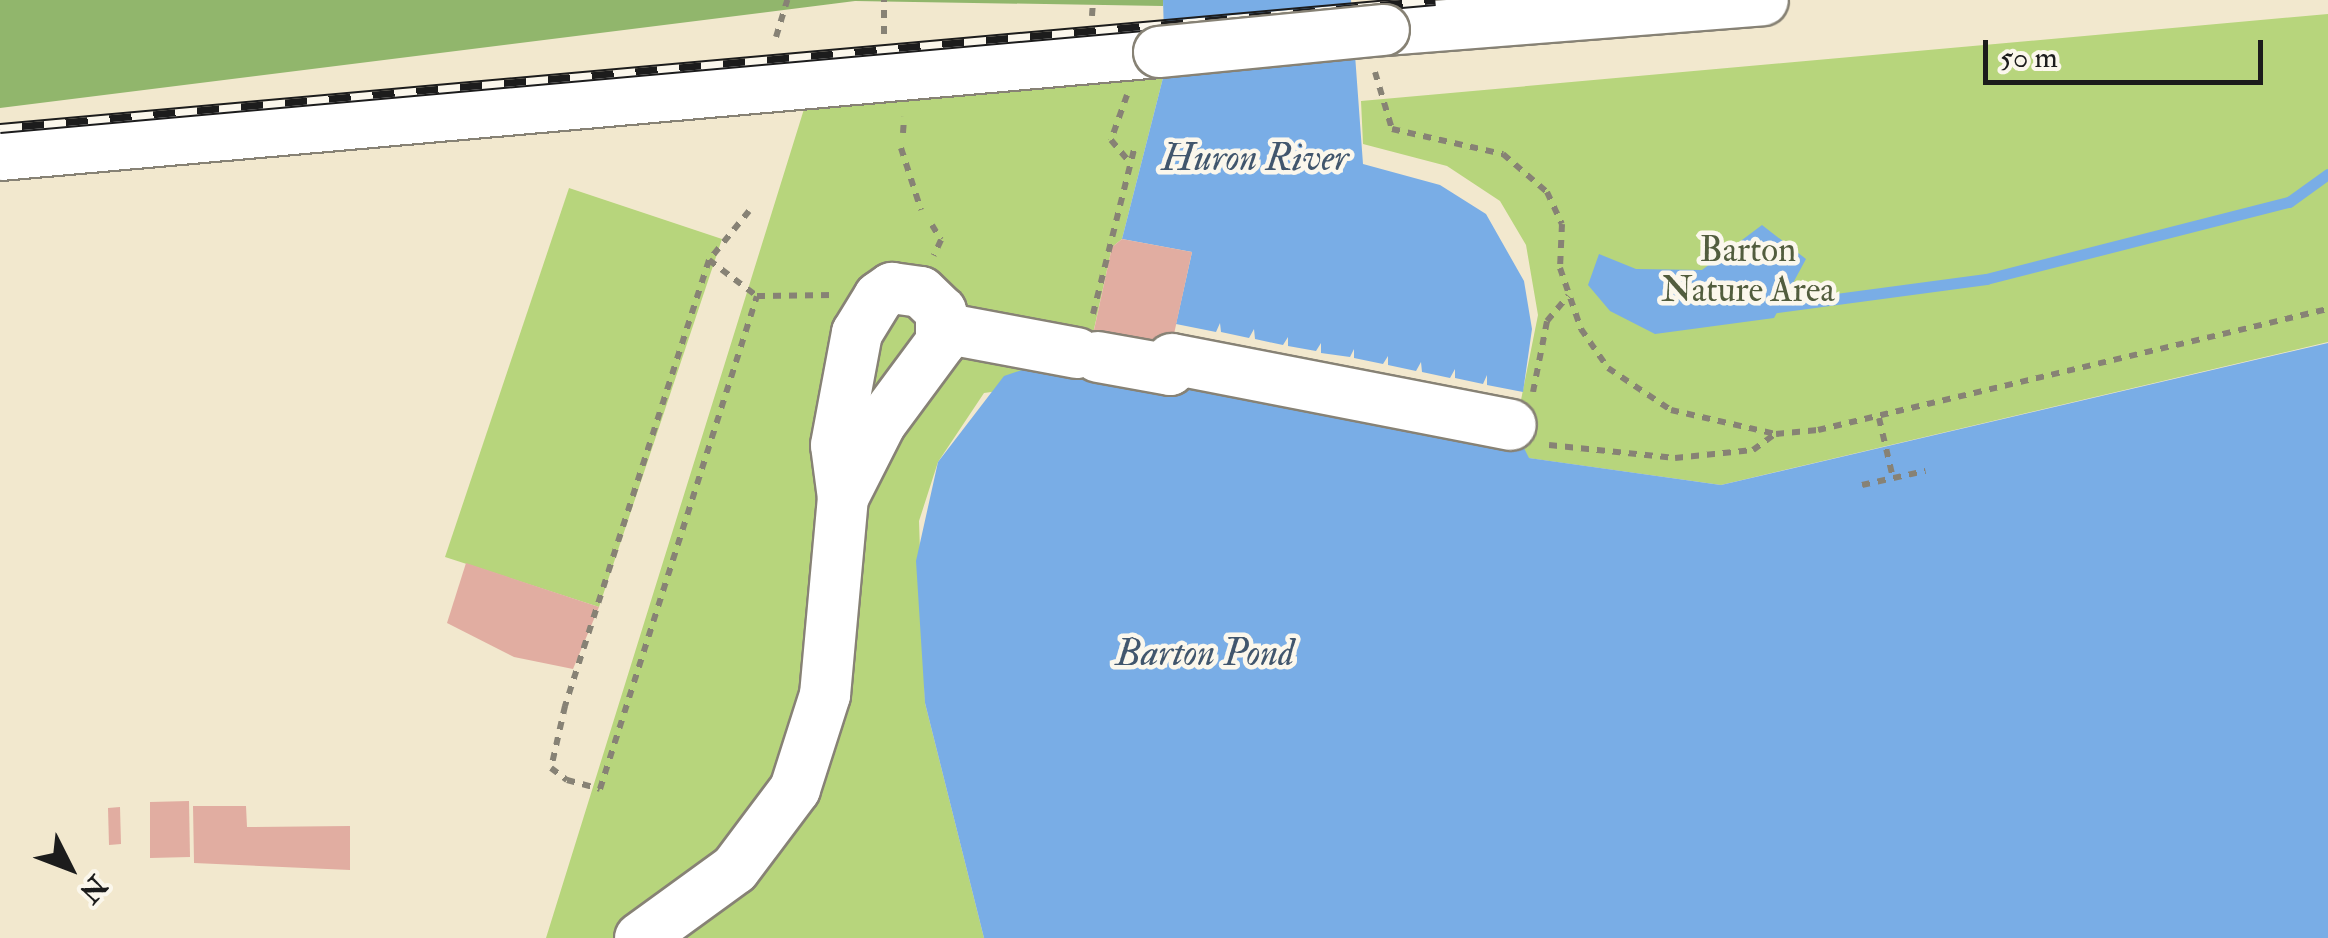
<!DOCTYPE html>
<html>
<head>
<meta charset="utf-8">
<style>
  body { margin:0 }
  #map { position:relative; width:2328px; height:938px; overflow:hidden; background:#f2e8ce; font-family:"IM FELL Double Pica",serif }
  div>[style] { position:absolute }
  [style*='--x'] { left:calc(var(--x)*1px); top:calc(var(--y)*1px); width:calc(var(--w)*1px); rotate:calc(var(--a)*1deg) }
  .green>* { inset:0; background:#b7d57c }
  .forest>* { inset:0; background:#91b66c }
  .water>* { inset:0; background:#79ade6 }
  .stream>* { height:11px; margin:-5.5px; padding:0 5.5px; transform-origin:5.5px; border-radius:5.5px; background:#79ade6 }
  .building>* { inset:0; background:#e1ada1 }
  .path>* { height:6px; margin-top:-3px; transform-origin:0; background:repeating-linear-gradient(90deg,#878275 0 8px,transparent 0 16px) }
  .roads { filter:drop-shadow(2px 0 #878275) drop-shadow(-2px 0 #878275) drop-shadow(0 2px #878275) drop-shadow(0 -2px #878275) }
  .minor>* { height:50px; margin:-25px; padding:0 25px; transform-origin:25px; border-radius:25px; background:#fff }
  .rail>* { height:11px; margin-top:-5.5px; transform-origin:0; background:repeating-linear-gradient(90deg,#fbf7ec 0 22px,#1c1c1c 0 44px); box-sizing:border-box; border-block:2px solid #1c1c1c }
  .bridges { filter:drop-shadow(2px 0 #878275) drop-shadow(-2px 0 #878275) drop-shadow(0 2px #878275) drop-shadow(0 -2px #878275) }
  .minor-bridge>* { height:50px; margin:-25px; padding:0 25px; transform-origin:25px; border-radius:25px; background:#fff }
  span { translate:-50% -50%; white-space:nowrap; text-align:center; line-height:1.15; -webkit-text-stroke:9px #fbf7ec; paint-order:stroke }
  .park-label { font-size:35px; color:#525d3e }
  .water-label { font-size:38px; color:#41566d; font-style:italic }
  .north { position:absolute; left:20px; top:818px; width:100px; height:100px; -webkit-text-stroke:8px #fbf7ec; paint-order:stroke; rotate:132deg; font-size:28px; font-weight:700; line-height:40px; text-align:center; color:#1c1c1c }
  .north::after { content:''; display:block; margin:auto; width:35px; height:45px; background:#1c1c1c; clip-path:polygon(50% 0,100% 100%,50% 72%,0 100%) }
  .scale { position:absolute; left:1983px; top:40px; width:280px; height:45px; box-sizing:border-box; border:5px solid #1c1c1c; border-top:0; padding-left:12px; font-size:30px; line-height:35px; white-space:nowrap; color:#1c1c1c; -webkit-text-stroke:8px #fbf7ec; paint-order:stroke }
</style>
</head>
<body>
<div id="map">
  <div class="green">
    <div style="clip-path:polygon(2328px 14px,2328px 342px,1721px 485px,1528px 458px,1515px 430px,1538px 315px,1526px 245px,1500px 201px,1447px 166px,1363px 144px,1361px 101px)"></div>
    <div style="clip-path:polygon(1165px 70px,1122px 239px,1112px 247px,1089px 352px,1093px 378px,984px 393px,938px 462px,919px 521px,925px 703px,984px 938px,546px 938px,809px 93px)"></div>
    <div style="clip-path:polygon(569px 188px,722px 239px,599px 607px,445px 557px)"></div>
  </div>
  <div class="forest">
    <div style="clip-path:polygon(0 0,1163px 0,1163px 6px,855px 1px,0 108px)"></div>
  </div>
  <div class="water">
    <div style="clip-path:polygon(1163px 0,1351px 0,1363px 164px,1440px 185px,1486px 214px,1524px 281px,1532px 329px,1523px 392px,1487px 385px,1487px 375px,1483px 384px,1455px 378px,1455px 369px,1450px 378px,1422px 372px,1421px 362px,1416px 371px,1388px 365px,1388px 356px,1383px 364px,1354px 358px,1354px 349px,1350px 357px,1321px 353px,1321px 343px,1316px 351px,1288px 346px,1288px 337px,1283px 345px,1255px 339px,1254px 329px,1249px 338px,1221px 332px,1220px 323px,1216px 332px,1176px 324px,1192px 252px,1122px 239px,1165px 70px)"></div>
    <div style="clip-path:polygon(1762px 225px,1806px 259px,1774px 318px,1655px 334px,1610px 311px,1588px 285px,1599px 254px,1636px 269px,1702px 270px)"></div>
    <div style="clip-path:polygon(2328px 343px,2328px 938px,984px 938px,925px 703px,916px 561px,938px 462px,1004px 376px,1028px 368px,1515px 430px,1529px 458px,1721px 485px)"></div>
  </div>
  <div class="stream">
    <div style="--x:1769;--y:308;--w:219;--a:-7.6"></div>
    <div style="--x:1986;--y:279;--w:313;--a:-14.3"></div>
    <div style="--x:2289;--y:202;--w:48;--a:-35.7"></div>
  </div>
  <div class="building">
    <div style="clip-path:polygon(1122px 239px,1192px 252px,1167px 366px,1089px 353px,1112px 247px)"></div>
    <div style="clip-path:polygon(466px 563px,599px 607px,573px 669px,514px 657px,447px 623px)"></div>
    <div style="clip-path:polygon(189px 801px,190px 857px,150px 858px,150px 802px)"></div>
    <div style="clip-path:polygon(193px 806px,246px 806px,247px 827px,350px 826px,350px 870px,194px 863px)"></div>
    <div style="clip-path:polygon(120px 807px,121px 844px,109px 845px,108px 808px)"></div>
  </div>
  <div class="path">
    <div style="--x:1092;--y:16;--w:16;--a:-86"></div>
    <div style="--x:884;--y:34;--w:34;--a:-90"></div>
    <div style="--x:776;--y:37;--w:39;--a:-73"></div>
    <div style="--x:1375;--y:72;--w:59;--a:73.4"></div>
    <div style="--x:1392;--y:129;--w:114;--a:12.7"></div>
    <div style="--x:1503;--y:154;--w:58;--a:40.8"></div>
    <div style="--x:1547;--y:192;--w:35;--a:65"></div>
    <div style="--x:1562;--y:224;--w:44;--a:92.6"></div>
    <div style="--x:1560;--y:268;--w:65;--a:71"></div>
    <div style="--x:1581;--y:329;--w:47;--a:55.3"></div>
    <div style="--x:1608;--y:368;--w:76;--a:33.7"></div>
    <div style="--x:1671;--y:410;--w:108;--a:12.9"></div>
    <div style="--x:1776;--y:434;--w:42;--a:-5.4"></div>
    <div style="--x:1818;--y:430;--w:524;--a:-13.35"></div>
    <div style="--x:1127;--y:95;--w:48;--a:109.6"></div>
    <div style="--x:1111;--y:140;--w:30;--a:50"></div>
    <div style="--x:903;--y:133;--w:16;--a:-86"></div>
    <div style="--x:901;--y:148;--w:65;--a:72.1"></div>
    <div style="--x:749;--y:211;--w:63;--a:129.2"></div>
    <div style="--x:709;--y:260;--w:469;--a:107.9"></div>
    <div style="--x:565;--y:706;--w:64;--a:102.7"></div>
    <div style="--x:551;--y:768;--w:20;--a:37"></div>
    <div style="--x:567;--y:780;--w:34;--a:15"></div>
    <div style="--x:600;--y:789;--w:517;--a:-72.34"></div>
    <div style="--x:757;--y:296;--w:75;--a:-0.8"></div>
    <div style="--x:932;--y:225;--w:17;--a:59"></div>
    <div style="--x:941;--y:240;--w:17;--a:115"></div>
    <div style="--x:709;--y:260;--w:60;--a:36.9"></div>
    <div style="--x:1093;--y:314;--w:170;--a:-76"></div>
    <div style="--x:1533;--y:392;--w:72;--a:-78.8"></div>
    <div style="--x:1547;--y:321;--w:33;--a:-50"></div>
    <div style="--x:1879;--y:418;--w:62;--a:76.9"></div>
    <div style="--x:1549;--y:445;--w:127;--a:5.9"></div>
    <div style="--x:1675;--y:458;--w:78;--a:-5.9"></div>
    <div style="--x:1753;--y:450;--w:27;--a:-36"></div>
    <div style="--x:1862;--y:485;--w:65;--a:-12.5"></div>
  </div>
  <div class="roads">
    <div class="minor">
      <div style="--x:1384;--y:30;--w:380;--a:-4.5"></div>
      <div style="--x:0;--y:155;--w:1164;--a:-5.08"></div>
      <div style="--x:943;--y:328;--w:136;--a:10.6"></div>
      <div style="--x:1098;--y:357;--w:73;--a:10.2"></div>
      <div style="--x:1170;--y:370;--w:11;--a:-80"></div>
      <div style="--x:1172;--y:359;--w:345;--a:11"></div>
      <div style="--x:640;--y:938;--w:117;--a:-36"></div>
      <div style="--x:735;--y:869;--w:100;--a:-53.1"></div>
      <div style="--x:795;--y:789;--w:99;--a:-72.3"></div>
      <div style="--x:825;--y:695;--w:198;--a:-84.8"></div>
      <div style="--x:843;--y:498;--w:53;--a:-97.5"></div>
      <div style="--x:836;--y:445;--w:114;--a:-79.4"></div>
      <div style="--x:857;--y:333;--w:42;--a:-58.6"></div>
      <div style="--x:879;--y:297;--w:16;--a:-35"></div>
      <div style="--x:892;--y:288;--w:29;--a:8"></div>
      <div style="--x:921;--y:292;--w:28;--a:44"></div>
      <div style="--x:941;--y:311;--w:31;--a:90"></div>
      <div style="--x:941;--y:342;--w:101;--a:126.5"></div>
      <div style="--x:881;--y:423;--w:84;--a:116.9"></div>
    </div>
  </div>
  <div class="rail">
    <div style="--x:0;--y:128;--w:1441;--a:-5.1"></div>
  </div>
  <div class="bridges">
    <div class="minor-bridge">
      <div style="--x:1159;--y:52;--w:226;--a:-5.6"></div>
    </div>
  </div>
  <div class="park-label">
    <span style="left:1748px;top:270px">Barton<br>Nature Area</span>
  </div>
  <div class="water-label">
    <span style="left:1255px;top:159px">Huron River</span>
    <span style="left:1205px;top:654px">Barton Pond</span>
  </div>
  <div class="north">N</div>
  <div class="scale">50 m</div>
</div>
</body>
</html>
